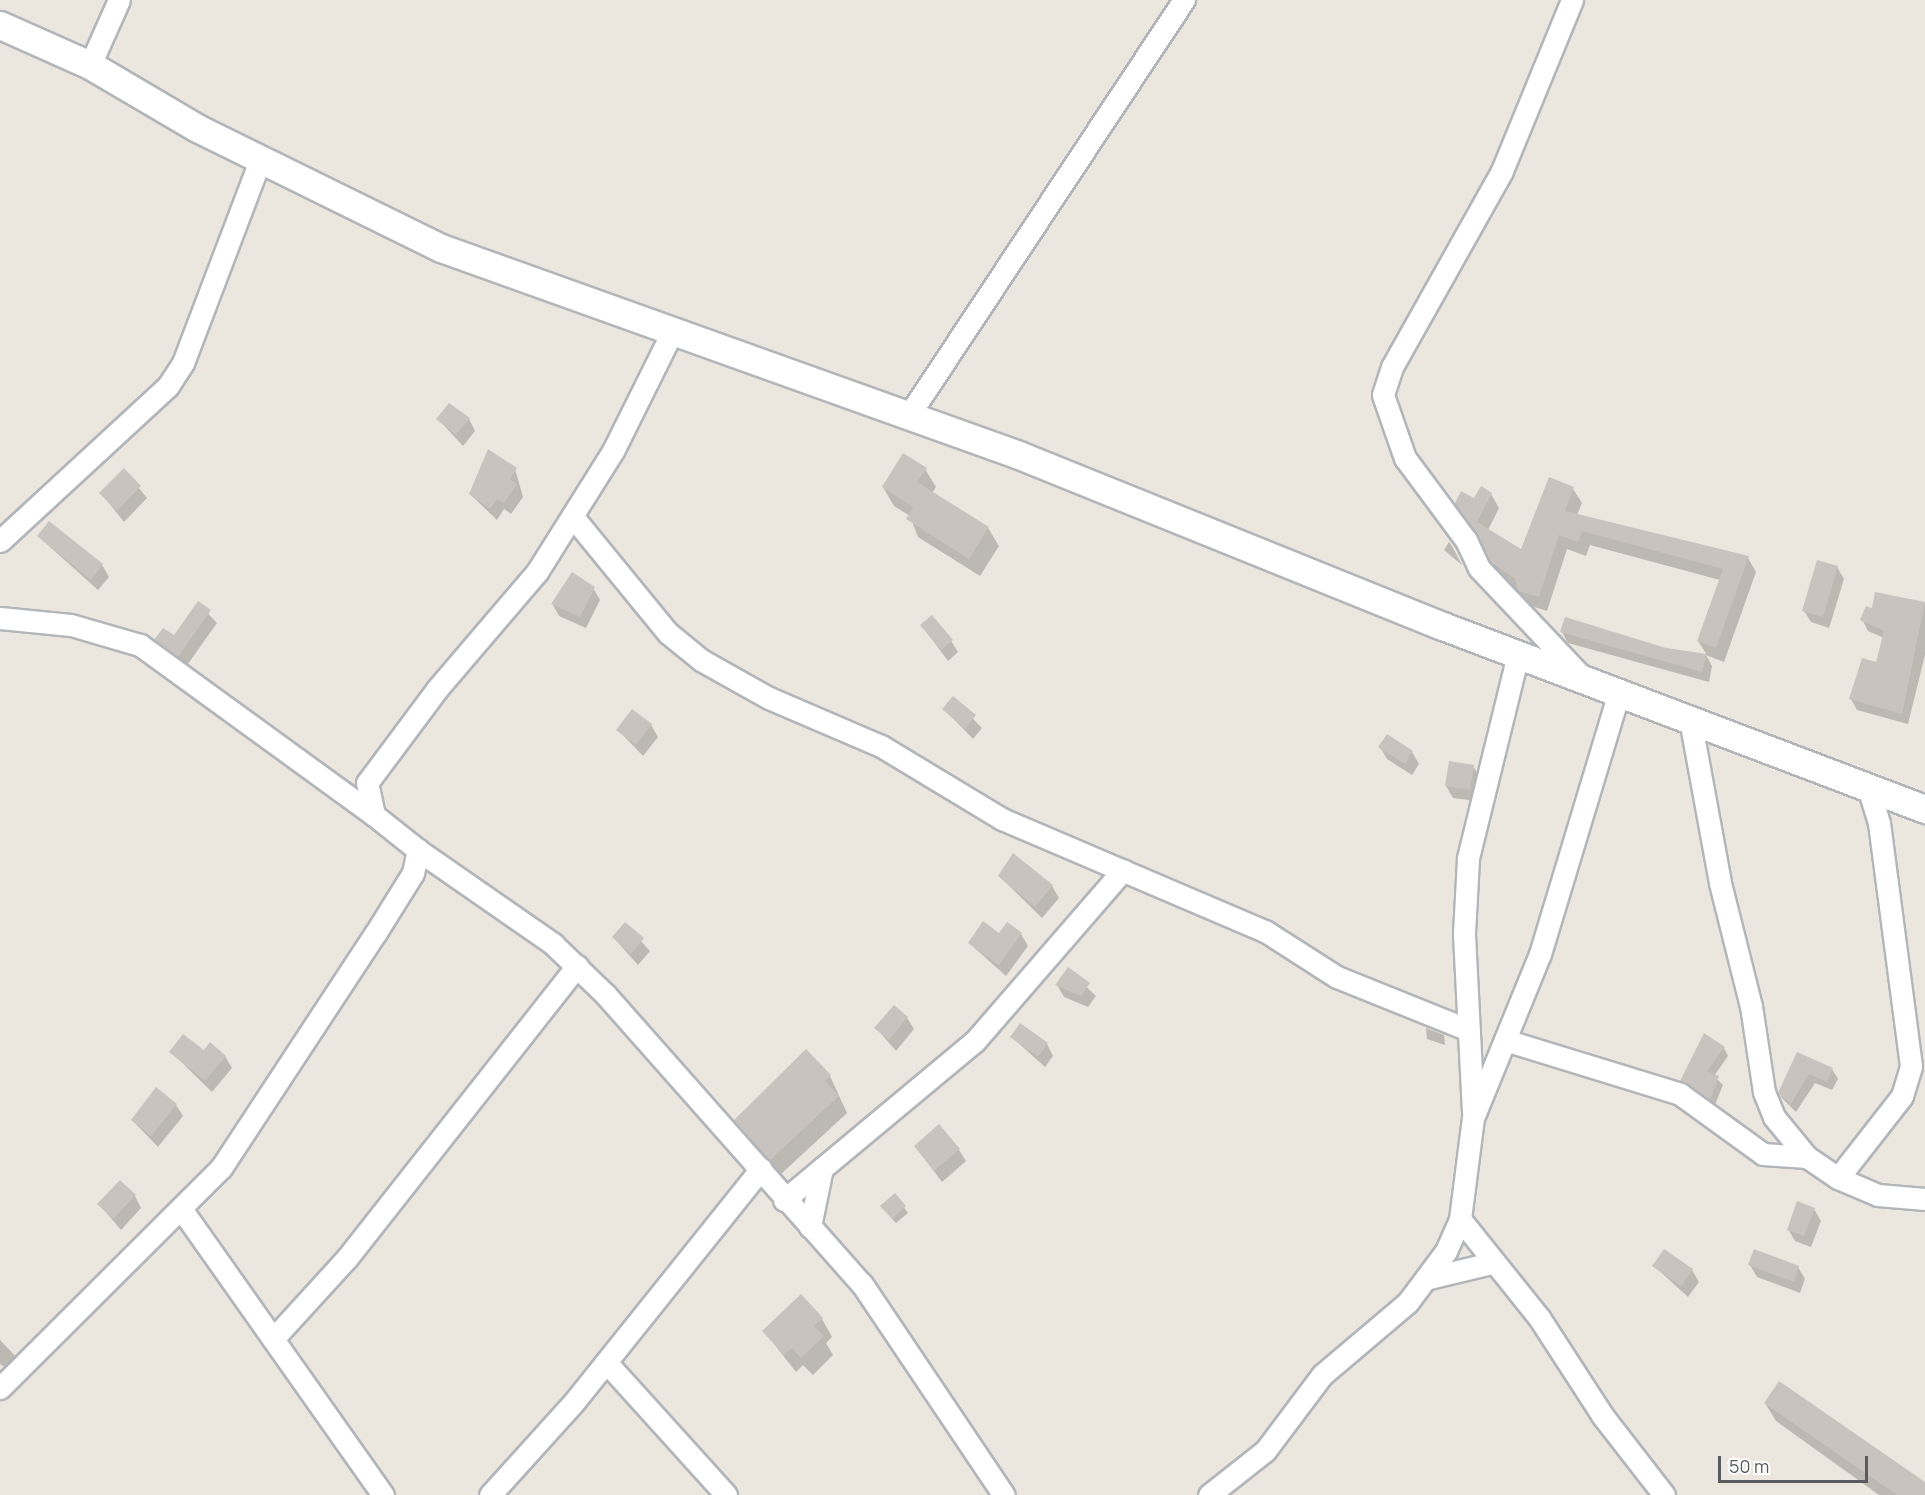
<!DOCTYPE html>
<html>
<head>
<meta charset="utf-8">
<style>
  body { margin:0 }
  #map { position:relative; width:1925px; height:1495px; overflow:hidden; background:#ebe7df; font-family:Manrope,sans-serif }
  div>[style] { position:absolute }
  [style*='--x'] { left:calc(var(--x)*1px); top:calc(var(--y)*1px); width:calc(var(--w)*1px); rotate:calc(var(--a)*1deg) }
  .shadow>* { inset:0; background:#0003 }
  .building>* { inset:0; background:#c8c3bf }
  .roads { filter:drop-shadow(2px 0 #b2b6ba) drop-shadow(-2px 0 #b2b6ba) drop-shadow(0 2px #b2b6ba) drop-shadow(0 -2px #b2b6ba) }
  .minor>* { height:21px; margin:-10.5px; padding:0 10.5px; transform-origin:10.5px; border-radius:10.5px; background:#fff }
  .tertiary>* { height:27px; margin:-13.5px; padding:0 13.5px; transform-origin:13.5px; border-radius:13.5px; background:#fff }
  span { translate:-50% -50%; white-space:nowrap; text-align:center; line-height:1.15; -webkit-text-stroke:4.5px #fff; paint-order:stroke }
  .scale { position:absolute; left:1718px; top:1456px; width:150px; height:27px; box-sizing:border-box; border:3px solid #585c60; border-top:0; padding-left:8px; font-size:18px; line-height:21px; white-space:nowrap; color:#585c60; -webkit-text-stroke:4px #fff; paint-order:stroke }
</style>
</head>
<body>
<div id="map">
  <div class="shadow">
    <div style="clip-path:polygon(438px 419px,469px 419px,475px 431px,463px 446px)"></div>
    <div style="clip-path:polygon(515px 469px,523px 497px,511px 514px,504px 509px,497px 520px,470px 494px)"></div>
    <div style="clip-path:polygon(925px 469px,936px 487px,932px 493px,988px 528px,999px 546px,980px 576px,918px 537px,910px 516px,894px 506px,883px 487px)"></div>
    <div style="clip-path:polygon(124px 470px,147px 498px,124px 522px,101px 493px)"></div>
    <div style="clip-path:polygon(1573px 489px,1582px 503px,1577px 515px,1748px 558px,1756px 572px,1724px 662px,1706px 655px,1712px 666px,1709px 682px,1568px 643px,1562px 632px,1707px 655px,1698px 641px,1720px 580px,1590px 545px,1586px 556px,1567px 549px,1547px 611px,1528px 605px,1500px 575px,1465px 518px,1475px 500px,1491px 494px,1499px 508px,1488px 530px,1522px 551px)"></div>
    <div style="clip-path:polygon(39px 537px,102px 565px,109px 577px,98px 590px)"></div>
    <div style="clip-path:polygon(1449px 542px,1452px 546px,1462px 565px,1444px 550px)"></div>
    <div style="clip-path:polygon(1837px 567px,1844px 579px,1829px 628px,1811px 622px,1804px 611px)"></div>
    <div style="clip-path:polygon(593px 588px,600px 600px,586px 628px,559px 616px,553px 605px)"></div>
    <div style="clip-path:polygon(1877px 593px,1925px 603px,1925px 655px,1908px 724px,1857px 710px,1851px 699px,1877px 664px,1884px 638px,1868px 631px,1862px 619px,1873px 610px)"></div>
    <div style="clip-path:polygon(198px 603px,217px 623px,185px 668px,156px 640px,175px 637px)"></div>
    <div style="clip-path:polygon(922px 626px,951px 641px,958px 652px,948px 661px)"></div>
    <div style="clip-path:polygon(953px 698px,982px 728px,973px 739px,944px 709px)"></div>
    <div style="clip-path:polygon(651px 725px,658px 737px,643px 756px,618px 730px)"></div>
    <div style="clip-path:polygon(1380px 747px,1412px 752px,1419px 764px,1412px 775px,1387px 759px)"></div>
    <div style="clip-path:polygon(1473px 766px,1480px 778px,1476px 801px,1453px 798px,1446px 786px)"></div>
    <div style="clip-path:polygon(999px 876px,1052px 886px,1059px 898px,1042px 918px)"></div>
    <div style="clip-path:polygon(625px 924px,650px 951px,638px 965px,613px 937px)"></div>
    <div style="clip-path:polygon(1021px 934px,1028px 946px,1006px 976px,969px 943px)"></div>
    <div style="clip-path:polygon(1068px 969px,1096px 996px,1088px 1007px,1064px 997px,1057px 985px)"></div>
    <div style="clip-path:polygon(907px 1018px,914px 1029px,896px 1051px,876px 1028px)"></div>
    <div style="clip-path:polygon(1426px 1028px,1444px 1035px,1445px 1045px,1427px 1039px)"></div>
    <div style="clip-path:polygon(1012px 1037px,1047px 1044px,1053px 1056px,1045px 1067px)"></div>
    <div style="clip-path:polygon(1724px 1048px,1728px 1056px,1714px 1076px,1723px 1085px,1714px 1107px,1682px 1081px)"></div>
    <div style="clip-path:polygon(806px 1051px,830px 1076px,847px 1113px,780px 1175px,736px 1121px)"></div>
    <div style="clip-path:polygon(171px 1052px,225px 1056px,232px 1068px,212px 1092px)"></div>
    <div style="clip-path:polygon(1798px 1054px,1832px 1069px,1838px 1079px,1832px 1090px,1815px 1083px,1796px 1112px,1781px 1097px)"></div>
    <div style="clip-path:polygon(176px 1105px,183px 1116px,158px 1147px,132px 1120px)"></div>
    <div style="clip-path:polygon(915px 1146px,959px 1150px,966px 1161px,942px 1182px)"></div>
    <div style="clip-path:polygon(895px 1195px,908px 1213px,896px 1223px,885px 1211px)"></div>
    <div style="clip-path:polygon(135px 1196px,141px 1208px,121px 1230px,99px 1204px)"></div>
    <div style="clip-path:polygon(1814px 1209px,1821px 1221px,1811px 1247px,1795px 1241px,1788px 1229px)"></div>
    <div style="clip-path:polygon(1750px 1265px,1798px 1267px,1805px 1279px,1800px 1293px,1757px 1277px)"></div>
    <div style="clip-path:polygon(1654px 1266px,1692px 1270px,1699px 1282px,1688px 1297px)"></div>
    <div style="clip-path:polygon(822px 1319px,832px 1337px,826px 1343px,833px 1355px,813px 1375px,803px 1365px,796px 1372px,764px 1331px)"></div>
    <div style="clip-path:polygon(0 1340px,21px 1362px,13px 1373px,0 1364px)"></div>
    <div style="clip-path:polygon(1765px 1403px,1925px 1484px,1925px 1495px,1879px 1495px,1776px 1421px)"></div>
  </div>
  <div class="building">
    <div style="clip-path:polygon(449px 403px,470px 418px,456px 435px,436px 419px)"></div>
    <div style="clip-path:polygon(488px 449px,517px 468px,510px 479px,517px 484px,504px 503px,497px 499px,490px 509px,469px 494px)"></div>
    <div style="clip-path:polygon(903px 453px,927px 468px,917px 482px,989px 527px,969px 559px,906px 519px,913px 507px,882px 487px)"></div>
    <div style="clip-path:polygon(124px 468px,141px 486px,117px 511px,99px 493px)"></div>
    <div style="clip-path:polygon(1549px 477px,1574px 487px,1565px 511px,1749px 556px,1716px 648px,1697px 641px,1723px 569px,1582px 531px,1578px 542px,1559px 535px,1539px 597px,1518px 591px,1515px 579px,1490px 561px,1455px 503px,1461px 491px,1474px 498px,1481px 486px,1492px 493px,1477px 522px,1521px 549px)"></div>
    <div style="clip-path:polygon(49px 521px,103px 564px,91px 580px,37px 536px)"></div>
    <div style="clip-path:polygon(1817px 560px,1838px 566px,1823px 617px,1802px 611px)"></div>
    <div style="clip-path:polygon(572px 572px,595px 587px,580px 617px,551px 604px)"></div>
    <div style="clip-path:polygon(1875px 592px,1925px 602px,1902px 714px,1849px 699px,1862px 658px,1876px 662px,1884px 631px,1860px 620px,1866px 606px,1872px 608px)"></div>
    <div style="clip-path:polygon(198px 601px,211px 610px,178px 657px,154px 640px,163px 628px,174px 635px)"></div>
    <div style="clip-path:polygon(932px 615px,953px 640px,941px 650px,920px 625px)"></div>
    <div style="clip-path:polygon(1565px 617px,1666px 648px,1707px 654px,1702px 672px,1560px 632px)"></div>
    <div style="clip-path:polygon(953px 696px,976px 715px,965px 729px,942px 709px)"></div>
    <div style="clip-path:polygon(632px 709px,652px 724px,636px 745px,616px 730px)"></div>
    <div style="clip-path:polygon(1387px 734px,1413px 751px,1405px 764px,1378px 747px)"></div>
    <div style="clip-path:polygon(1449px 761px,1474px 765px,1470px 790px,1445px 786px)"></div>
    <div style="clip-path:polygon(1013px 853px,1053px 885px,1035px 907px,998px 876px)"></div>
    <div style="clip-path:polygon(983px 921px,999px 933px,1007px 922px,1022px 933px,999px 965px,968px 943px)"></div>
    <div style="clip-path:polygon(625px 922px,644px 938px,631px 954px,612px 937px)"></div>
    <div style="clip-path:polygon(1068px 967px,1090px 983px,1081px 996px,1055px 985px)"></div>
    <div style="clip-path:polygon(894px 1005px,908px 1017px,889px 1040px,874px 1028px)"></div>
    <div style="clip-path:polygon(1020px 1023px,1048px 1043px,1038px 1057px,1010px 1037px)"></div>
    <div style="clip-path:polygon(1704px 1033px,1725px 1047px,1707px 1071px,1719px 1076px,1710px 1100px,1680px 1081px)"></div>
    <div style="clip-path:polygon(183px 1034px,204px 1050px,210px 1042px,226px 1056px,205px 1081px,169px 1052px)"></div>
    <div style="clip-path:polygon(806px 1049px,831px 1075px,825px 1081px,839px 1096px,770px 1160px,734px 1120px)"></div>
    <div style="clip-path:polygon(1797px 1052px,1833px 1068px,1827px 1082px,1809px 1074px,1791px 1104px,1778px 1093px)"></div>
    <div style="clip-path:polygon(156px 1087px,177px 1104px,151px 1136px,131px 1120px)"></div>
    <div style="clip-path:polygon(939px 1124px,960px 1149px,934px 1171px,914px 1146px)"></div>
    <div style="clip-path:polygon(120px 1180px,136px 1195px,113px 1219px,97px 1204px)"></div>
    <div style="clip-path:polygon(895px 1193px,906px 1206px,892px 1219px,880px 1206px)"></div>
    <div style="clip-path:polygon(1797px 1201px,1815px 1208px,1804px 1236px,1787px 1230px)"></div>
    <div style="clip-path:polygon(1664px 1249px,1693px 1269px,1681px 1286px,1652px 1266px)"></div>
    <div style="clip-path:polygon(1754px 1249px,1799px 1266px,1794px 1282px,1748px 1265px)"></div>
    <div style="clip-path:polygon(801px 1294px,823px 1318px,814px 1326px,824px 1336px,801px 1358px,792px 1348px,784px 1355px,762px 1331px)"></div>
    <div style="clip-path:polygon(1779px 1381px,1925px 1482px,1925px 1495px,1897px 1495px,1764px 1403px)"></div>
  </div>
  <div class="roads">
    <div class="minor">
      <div style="--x:1572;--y:0;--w:185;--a:112.3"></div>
      <div style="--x:1502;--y:171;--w:225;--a:119.3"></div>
      <div style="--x:1392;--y:367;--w:29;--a:108"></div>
      <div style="--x:1383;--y:395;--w:67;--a:70.8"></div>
      <div style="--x:1405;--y:458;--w:102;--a:53.4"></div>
      <div style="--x:1466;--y:540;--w:31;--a:65"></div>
      <div style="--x:1479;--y:568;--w:149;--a:46.6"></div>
      <div style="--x:90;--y:65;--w:71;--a:-66"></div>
      <div style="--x:909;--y:415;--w:498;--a:-56.5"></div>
      <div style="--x:573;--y:517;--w:150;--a:50.7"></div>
      <div style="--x:668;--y:633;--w:43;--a:39.3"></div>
      <div style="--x:701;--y:660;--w:78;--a:29.2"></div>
      <div style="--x:769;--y:698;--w:122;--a:23.2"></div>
      <div style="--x:881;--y:746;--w:141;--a:31.1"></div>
      <div style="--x:1002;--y:819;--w:286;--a:23.1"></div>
      <div style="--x:1265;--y:931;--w:85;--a:32.6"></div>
      <div style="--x:1337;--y:977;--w:142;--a:21.9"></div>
      <div style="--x:0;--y:541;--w:229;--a:-42.7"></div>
      <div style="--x:168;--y:386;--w:27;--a:-57"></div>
      <div style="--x:183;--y:363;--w:217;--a:-69.2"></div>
      <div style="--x:0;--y:618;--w:71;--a:5.6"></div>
      <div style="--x:71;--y:625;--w:72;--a:16.2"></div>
      <div style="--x:140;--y:645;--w:289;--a:36"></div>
      <div style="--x:1690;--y:719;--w:167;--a:79.6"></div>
      <div style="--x:1720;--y:883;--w:127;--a:75.9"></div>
      <div style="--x:1751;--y:1006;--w:87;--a:81.4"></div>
      <div style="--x:1764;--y:1092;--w:27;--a:68"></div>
      <div style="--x:1774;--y:1117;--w:52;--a:50.5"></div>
      <div style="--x:1807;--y:1157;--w:37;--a:34"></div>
      <div style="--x:1838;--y:1178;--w:43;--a:23"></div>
      <div style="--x:1878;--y:1195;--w:47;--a:4.9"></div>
      <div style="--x:418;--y:850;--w:165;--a:34.8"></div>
      <div style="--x:553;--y:944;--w:72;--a:43.9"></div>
      <div style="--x:605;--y:994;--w:387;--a:48.5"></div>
      <div style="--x:862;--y:1284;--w:254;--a:56.1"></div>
      <div style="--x:1505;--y:1040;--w:183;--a:17.1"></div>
      <div style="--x:1680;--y:1094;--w:102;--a:35.9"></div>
      <div style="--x:1763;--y:1154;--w:44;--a:3.9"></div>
      <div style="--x:1473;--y:1112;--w:179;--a:-92.9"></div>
      <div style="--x:1464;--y:933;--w:75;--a:-86.9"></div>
      <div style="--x:1468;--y:858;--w:209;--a:-76.2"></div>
      <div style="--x:1838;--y:1178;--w:104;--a:-52"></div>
      <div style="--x:1902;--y:1096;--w:31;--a:-73"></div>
      <div style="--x:1911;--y:1066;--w:245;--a:-97.5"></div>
      <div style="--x:1879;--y:823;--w:37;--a:-107"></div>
      <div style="--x:784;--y:1200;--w:249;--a:-39.8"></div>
      <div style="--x:975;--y:1041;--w:226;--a:-49.1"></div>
      <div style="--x:182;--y:1210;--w:349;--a:54.8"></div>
      <div style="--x:1460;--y:1219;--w:128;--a:51.3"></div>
      <div style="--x:1540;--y:1319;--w:114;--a:57.1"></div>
      <div style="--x:1602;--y:1415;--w:101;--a:52.2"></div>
      <div style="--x:810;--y:1227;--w:60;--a:-78.5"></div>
      <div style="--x:1429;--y:1278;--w:64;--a:-13.6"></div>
      <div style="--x:273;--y:1339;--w:110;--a:-47.6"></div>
      <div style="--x:347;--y:1258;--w:372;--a:-51.8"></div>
      <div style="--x:606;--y:1362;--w:179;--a:47.9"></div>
      <div style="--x:0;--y:1388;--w:312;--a:-44.9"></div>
      <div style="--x:221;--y:1168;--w:280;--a:-56.7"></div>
      <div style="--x:375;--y:934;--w:72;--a:-58.1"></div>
      <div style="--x:413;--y:873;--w:24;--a:-78"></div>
      <div style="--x:418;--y:850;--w:56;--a:-141.5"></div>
      <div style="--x:374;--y:815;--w:33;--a:-102"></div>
      <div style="--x:367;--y:783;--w:117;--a:-53.3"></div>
      <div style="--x:437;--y:689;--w:154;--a:-49.5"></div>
      <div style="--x:537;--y:572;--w:143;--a:-57.9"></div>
      <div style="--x:613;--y:451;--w:135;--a:-63.6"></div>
      <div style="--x:490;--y:1495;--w:125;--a:-47.9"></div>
      <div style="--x:574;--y:1402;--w:299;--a:-51.3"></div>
      <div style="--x:1209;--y:1495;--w:71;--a:-38.2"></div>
      <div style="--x:1265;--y:1451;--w:95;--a:-53.1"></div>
      <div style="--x:1322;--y:1375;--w:113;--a:-40.3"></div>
      <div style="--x:1408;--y:1302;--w:64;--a:-53.3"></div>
      <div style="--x:1446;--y:1251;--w:35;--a:-66"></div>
      <div style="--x:1460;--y:1219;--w:102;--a:-82.7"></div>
      <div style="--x:1473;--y:1118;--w:177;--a:-67.8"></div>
      <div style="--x:1540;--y:954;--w:274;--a:-73.2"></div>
    </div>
    <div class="tertiary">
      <div style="--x:0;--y:25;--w:98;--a:24"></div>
      <div style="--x:90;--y:65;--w:124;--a:30.5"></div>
      <div style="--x:197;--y:128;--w:272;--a:26.2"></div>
      <div style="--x:441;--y:248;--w:614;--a:19.7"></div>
      <div style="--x:1019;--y:455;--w:454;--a:22"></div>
      <div style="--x:1440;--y:625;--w:519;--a:20.78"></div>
    </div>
  </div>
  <div class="scale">50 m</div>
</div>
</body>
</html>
